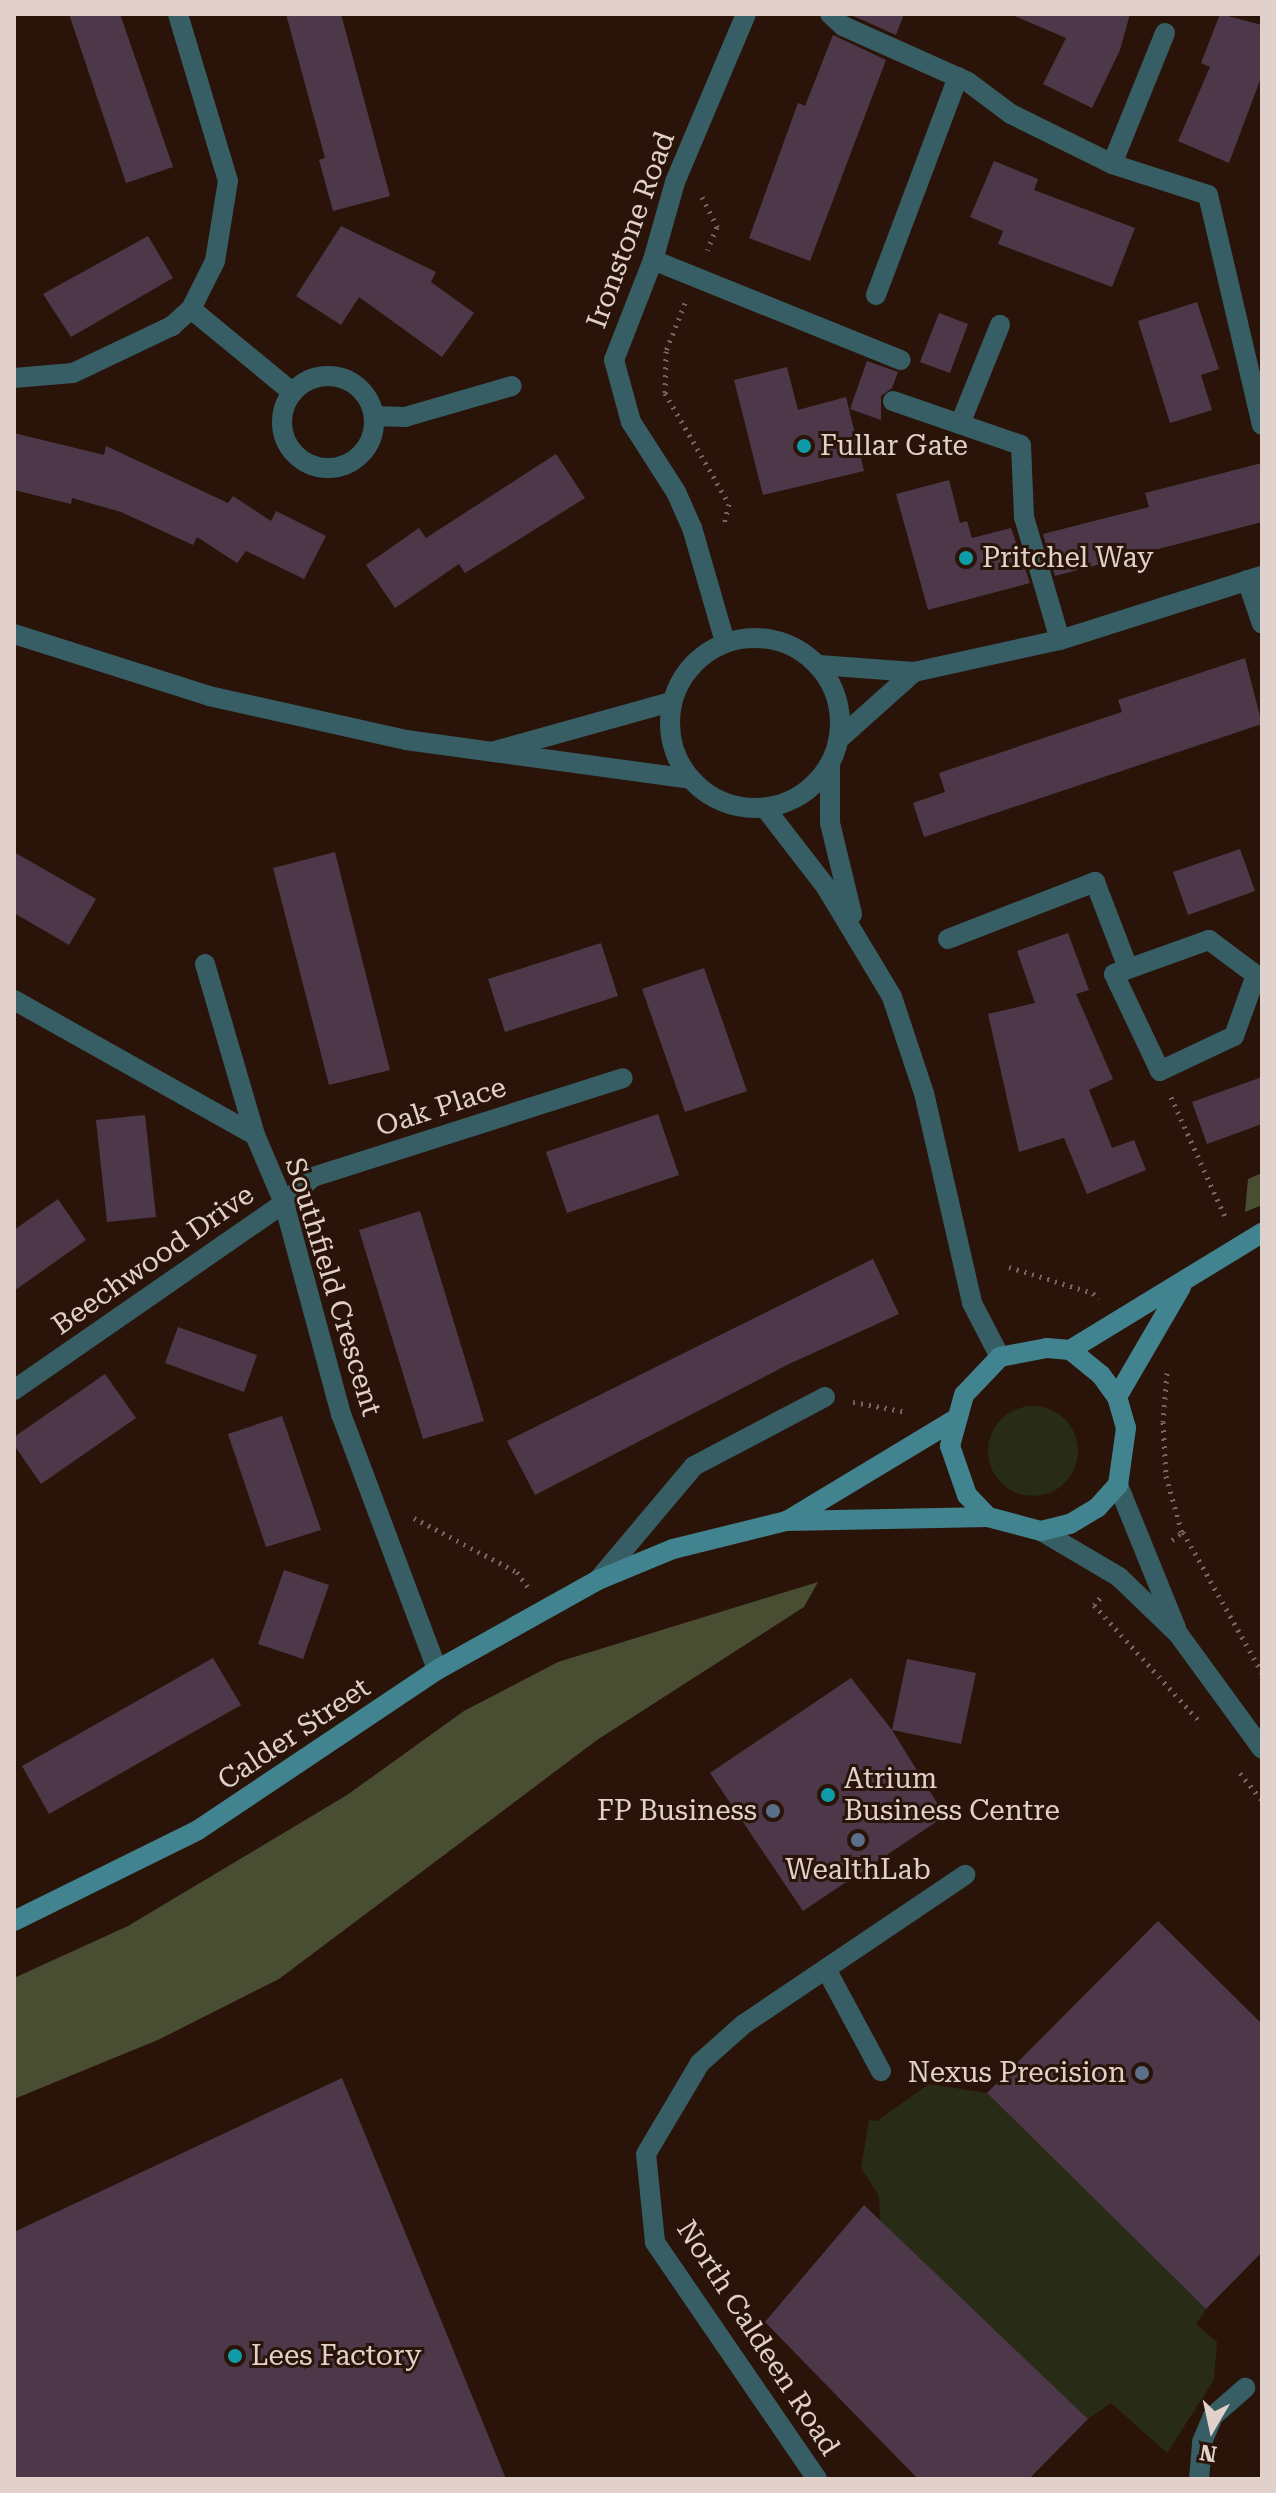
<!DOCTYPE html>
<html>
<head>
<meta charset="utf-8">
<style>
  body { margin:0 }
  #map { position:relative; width:1276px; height:2493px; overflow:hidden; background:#2a1409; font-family:"Roboto Serif",serif }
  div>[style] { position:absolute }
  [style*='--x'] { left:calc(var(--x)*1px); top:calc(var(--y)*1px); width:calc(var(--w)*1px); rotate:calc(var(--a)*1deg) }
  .green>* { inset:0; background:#282b15 }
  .round { border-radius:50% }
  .forest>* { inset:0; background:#494e33 }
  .building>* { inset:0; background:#4d3849 }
  .path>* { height:5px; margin-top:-2.5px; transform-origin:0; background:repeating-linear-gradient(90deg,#79655c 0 2px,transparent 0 8px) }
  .service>* { height:20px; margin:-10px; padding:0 10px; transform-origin:10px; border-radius:10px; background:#365e64 }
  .minor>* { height:20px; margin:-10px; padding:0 10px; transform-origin:10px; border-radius:10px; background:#365e64 }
  .minor>.ring { margin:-10px; padding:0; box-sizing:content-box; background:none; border:20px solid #365e64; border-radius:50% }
  .tertiary>* { height:20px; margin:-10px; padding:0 10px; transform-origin:10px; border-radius:10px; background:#365e64 }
  .tertiary>.ring { margin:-10px; padding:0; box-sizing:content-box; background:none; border:20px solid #365e64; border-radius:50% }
  .secondary>* { height:20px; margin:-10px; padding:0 10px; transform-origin:10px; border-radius:10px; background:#41848f }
  .dots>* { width:22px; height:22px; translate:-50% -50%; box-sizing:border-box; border:4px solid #2a1409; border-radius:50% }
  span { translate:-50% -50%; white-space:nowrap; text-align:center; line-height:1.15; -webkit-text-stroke:6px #2a1409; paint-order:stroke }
  .street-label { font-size:28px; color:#e1d1ca }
  .poi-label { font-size:28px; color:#e1d1ca }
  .left { translate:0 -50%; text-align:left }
  .right { translate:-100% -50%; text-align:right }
  .frame { position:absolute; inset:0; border:16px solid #e1d1ca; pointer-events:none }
  .north { position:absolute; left:1172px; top:2389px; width:80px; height:80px; -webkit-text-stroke:6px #2a1409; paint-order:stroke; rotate:189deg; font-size:22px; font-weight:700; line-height:32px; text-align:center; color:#e1d1ca }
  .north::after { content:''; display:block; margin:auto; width:28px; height:36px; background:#e1d1ca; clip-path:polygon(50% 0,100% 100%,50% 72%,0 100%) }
</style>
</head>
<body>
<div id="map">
  <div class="green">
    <div class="round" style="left:988px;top:1406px;width:90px;height:90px"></div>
    <div style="clip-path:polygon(929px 2084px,987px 2093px,1206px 2309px,1196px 2324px,1217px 2342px,1214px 2380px,1167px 2453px,1111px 2403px,1088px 2419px,880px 2221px,879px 2196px,861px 2168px,869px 2120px,877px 2121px)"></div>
  </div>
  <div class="forest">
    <div style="clip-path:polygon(1262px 1173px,1262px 1205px,1245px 1212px,1248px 1179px)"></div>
    <div style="clip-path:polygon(818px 1582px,804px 1607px,597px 1740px,279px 1979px,160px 2039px,14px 2099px,14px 1978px,128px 1926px,347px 1795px,464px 1711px,558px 1662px)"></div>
  </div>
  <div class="building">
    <div style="clip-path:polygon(69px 14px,120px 14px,173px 167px,126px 183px)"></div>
    <div style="clip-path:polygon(286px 14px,341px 14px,390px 196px,333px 211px,319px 160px,325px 158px)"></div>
    <div style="clip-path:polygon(849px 14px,904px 14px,896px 35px)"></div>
    <div style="clip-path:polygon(1010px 14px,1130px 14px,1120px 50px,1092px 108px,1043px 84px,1066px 38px)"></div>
    <div style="clip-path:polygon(1220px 14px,1262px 25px,1262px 75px,1229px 163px,1178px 141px,1210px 67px,1201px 63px)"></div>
    <div style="clip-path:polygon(833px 35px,886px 60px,810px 261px,749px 238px,798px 103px,805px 106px)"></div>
    <div style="clip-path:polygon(994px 161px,1038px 179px,1034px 190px,1135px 228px,1112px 287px,998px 244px,1003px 231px,970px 217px)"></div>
    <div style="clip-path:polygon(341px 226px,436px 272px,431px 282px,474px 313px,442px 357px,359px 297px,341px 325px,296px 296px)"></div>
    <div style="clip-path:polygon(148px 236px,173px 278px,71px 337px,43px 294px)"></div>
    <div style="clip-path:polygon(1197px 302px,1219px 369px,1201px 375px,1212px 410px,1170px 423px,1138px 321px)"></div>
    <div style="clip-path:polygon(939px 313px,968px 324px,950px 373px,920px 362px)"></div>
    <div style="clip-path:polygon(867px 361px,898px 372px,892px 388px,881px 396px,881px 420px,850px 409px)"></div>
    <div style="clip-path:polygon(787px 367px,798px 410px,846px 397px,864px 471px,763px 495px,734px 380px)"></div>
    <div style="clip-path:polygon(14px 433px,104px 455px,106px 446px,228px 503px,233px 496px,271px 521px,276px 511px,326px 536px,304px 579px,246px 551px,237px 563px,197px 537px,193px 545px,121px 512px,72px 498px,71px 504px,14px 490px)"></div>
    <div style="clip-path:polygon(556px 454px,585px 498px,465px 573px,459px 564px,395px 608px,366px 565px,419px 528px,426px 538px)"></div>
    <div style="clip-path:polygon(1262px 463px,1262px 522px,1055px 576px,1043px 534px,1149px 507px,1145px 493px)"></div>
    <div style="clip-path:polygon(949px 480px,960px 523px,967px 521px,972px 538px,1011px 528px,1030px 583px,928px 610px,896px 494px)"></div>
    <div style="clip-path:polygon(1245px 658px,1262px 724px,924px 837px,913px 803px,945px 792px,939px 773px,1122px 712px,1118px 700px)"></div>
    <div style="clip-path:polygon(1240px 849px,1255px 891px,1188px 915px,1173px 872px)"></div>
    <div style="clip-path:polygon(14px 852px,96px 899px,69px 945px,14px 913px)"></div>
    <div style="clip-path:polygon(335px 852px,390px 1070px,329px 1085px,273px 868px)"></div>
    <div style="clip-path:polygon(1068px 933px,1089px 990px,1076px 994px,1113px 1079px,1089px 1090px,1112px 1148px,1134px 1140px,1146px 1170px,1087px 1194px,1064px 1138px,1019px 1152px,988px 1014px,1035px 1003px,1017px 951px)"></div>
    <div style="clip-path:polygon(601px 943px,618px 996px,505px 1032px,488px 979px)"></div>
    <div style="clip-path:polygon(704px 968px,747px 1091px,685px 1112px,642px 989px)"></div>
    <div style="clip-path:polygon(1262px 1077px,1262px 1124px,1207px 1144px,1192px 1102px)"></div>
    <div style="clip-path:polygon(658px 1114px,679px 1175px,567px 1213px,546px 1152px)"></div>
    <div style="clip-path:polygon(145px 1115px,156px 1217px,107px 1222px,96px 1120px)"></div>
    <div style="clip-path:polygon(58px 1199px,86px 1240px,14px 1291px,14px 1230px)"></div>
    <div style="clip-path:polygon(420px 1211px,484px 1421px,423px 1439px,359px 1230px)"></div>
    <div style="clip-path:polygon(873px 1259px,899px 1314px,789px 1364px,535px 1495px,507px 1441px)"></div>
    <div style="clip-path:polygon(178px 1327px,257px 1355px,244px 1392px,165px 1363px)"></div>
    <div style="clip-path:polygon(105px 1374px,136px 1418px,41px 1484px,14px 1445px,14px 1437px)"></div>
    <div style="clip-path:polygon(282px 1416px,321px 1530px,266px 1547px,228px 1434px)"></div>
    <div style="clip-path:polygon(284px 1570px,329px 1585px,303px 1659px,258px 1644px)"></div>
    <div style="clip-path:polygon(213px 1658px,241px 1705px,49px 1814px,22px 1766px)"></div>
    <div style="clip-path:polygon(907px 1659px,976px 1673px,961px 1744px,892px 1730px)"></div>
    <div style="clip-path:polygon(851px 1678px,892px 1730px,945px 1816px,803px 1911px,710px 1773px)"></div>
    <div style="clip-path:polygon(1158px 1921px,1262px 2024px,1262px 2252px,1206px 2309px,987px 2093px)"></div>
    <div style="clip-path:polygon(342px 2078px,506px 2479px,14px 2479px,14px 2232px)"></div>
    <div style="clip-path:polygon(864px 2205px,1088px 2419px,1029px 2479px,918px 2479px,765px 2322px)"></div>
  </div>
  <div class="path">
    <div style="--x:702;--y:197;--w:34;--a:63"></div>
    <div style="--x:717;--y:227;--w:25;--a:113"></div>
    <div style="--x:685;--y:303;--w:52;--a:111.6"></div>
    <div style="--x:666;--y:351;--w:42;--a:91.4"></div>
    <div style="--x:665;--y:393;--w:128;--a:60"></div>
    <div style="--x:729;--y:504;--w:21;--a:104"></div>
    <div style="--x:1171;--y:1097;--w:134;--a:65.7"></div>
    <div style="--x:1009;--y:1267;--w:88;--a:17.2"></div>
    <div style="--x:1093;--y:1293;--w:8;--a:50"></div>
    <div style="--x:1167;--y:1373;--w:49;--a:94.7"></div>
    <div style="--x:1163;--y:1422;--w:54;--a:86.8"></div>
    <div style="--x:1166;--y:1476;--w:59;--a:74.3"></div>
    <div style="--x:853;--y:1402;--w:55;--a:10.5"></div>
    <div style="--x:414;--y:1518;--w:116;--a:27.7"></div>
    <div style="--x:517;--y:1572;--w:19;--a:54"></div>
    <div style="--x:1172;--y:1540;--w:14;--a:-36"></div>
    <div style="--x:1183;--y:1532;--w:162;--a:60.7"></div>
    <div style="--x:1100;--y:1598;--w:9;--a:131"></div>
    <div style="--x:1094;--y:1605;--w:156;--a:47.8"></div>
    <div style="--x:1240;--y:1773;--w:35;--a:51"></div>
  </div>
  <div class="service">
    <div style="--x:653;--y:260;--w:267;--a:22"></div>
    <div style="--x:876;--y:295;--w:233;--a:-69.4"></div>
    <div style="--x:893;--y:401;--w:135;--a:19"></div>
    <div style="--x:1021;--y:445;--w:72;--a:87.6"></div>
    <div style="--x:1024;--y:517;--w:128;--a:73.7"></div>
    <div style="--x:374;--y:416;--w:31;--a:2"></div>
    <div style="--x:405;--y:417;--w:111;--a:-16.2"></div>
    <div style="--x:960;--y:424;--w:107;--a:-68"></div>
    <div style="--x:1247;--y:580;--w:46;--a:71.2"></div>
    <div style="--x:205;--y:964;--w:178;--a:73.7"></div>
    <div style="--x:1199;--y:2479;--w:37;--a:-85"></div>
    <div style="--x:1202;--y:2442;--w:28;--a:-67"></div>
    <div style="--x:1213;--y:2416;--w:43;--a:-41.2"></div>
  </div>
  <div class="minor">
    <div style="--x:830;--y:14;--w:18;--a:43"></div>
    <div style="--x:843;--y:26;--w:137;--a:24.1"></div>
    <div style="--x:968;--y:82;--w:54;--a:36.7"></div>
    <div style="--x:1011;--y:114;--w:113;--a:26.3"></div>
    <div style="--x:1165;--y:33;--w:141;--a:112"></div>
    <div style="--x:1112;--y:164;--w:101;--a:17.9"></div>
    <div style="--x:1208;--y:195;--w:236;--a:76.8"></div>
    <div style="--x:191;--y:309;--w:131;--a:39.4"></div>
    <div class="ring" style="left:282px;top:376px;width:72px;height:72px"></div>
    <div style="--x:14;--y:378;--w:59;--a:-4.8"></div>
    <div style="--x:73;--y:373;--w:110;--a:-25.4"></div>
    <div style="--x:172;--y:326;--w:25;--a:-42"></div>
    <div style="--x:191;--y:309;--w:54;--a:-63.4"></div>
    <div style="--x:215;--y:261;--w:81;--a:-80.8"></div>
    <div style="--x:228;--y:181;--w:174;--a:-106.7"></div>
    <div style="--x:725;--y:642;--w:119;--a:-106.1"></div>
    <div style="--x:692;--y:528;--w:39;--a:-114"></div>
    <div style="--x:676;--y:492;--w:83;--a:-122.7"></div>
    <div style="--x:631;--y:422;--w:64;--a:-105.3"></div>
    <div style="--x:614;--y:360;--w:107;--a:-68.7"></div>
    <div style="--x:653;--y:260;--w:81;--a:-74.2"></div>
    <div style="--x:675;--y:182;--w:182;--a:-67.1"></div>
    <div style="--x:819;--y:665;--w:95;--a:4.2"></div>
    <div style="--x:914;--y:672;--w:149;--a:-12.4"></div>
    <div style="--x:1060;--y:640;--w:212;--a:-17.6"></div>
    <div style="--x:839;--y:739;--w:101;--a:-41.8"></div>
    <div style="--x:948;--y:939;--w:158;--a:-21.2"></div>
    <div style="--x:1095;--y:882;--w:92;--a:69"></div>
    <div style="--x:1209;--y:940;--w:59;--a:36.7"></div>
    <div style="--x:1256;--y:975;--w:65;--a:109.8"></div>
    <div style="--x:1234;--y:1036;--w:82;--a:154.7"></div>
    <div style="--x:1160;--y:1071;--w:107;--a:-115.4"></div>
    <div style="--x:1114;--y:974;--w:101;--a:-19.7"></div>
    <div style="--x:14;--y:1000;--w:276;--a:29.3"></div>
    <div style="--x:255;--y:1135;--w:74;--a:66.9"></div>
    <div style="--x:284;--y:1203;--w:219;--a:74.9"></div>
    <div style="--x:341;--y:1414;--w:273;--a:69.4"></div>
    <div style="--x:14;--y:1390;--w:328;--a:-34.7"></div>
    <div style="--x:284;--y:1203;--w:39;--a:-42"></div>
    <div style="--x:313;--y:1177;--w:325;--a:-17.7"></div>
    <div style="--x:598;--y:1580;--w:149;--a:-49.9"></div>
    <div style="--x:694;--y:1466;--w:148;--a:-27.8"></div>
    <div style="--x:826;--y:1969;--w:116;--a:61.7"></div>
    <div style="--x:817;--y:2479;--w:287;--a:-124.4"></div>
    <div style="--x:655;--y:2242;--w:88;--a:-95.8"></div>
    <div style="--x:646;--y:2154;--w:106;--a:-59.3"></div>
    <div style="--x:700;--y:2063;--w:59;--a:-41.6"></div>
    <div style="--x:744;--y:2024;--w:267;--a:-34"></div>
  </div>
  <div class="tertiary">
    <div style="--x:14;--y:634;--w:205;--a:17.6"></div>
    <div style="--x:209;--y:696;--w:202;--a:12.6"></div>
    <div style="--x:406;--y:740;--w:287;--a:7.8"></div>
    <div class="ring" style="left:670px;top:638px;width:150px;height:150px"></div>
    <div style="--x:495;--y:751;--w:183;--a:-15.6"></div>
    <div style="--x:830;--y:765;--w:58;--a:90"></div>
    <div style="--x:830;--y:823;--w:94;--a:76.4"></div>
    <div style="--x:765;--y:808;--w:100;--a:52.3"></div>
    <div style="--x:826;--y:887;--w:128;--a:59"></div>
    <div style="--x:892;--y:997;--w:101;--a:71.6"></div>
    <div style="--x:924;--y:1093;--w:215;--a:77.1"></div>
    <div style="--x:972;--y:1303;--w:61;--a:62.6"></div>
    <div style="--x:1118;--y:1485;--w:154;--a:67.9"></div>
    <div style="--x:1041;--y:1531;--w:91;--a:30.5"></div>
    <div style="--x:1119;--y:1577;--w:83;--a:44"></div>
    <div style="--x:1179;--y:1635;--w:141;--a:53.9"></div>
  </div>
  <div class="secondary">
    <div style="--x:1070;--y:1350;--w:225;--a:-31.4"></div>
    <div style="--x:1117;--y:1397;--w:127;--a:-59.8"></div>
    <div style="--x:790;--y:1519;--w:192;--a:-31.1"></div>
    <div style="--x:14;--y:1921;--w:205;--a:-26.3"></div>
    <div style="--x:198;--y:1830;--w:288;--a:-33.8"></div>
    <div style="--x:437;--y:1670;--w:184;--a:-29.2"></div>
    <div style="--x:598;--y:1580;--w:81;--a:-22.5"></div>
    <div style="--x:673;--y:1549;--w:116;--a:-13.9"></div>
    <div style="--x:786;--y:1521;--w:202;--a:-1.1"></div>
    <div style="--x:988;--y:1517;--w:55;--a:14.8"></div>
    <div style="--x:1041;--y:1531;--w:30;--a:-14"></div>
    <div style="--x:1070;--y:1524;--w:31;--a:-31"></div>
    <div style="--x:1097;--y:1508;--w:31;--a:-48"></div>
    <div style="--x:1118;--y:1485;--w:58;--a:-82"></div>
    <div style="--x:1126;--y:1428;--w:32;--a:-106"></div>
    <div style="--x:1117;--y:1397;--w:27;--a:-126"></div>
    <div style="--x:1101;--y:1375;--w:40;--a:-141"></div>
    <div style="--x:1070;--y:1350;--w:23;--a:-175"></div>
    <div style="--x:1047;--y:1348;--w:48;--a:169.2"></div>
    <div style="--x:1000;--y:1357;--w:52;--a:133.5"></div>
    <div style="--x:964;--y:1395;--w:53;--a:105.4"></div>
    <div style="--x:950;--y:1446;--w:52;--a:70.9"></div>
    <div style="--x:967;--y:1495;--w:30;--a:46"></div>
  </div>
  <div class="dots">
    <div style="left:804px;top:446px;background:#0f9aa8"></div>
    <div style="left:966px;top:558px;background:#0f9aa8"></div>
    <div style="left:828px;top:1795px;background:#0f9aa8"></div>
    <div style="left:773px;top:1811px;background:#5c6f8a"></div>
    <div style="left:858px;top:1840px;background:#5c6f8a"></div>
    <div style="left:1142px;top:2073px;background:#5c6f8a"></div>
    <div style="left:235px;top:2356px;background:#0f9aa8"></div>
  </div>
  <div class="street-label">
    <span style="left:631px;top:230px;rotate:-70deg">Ironstone Road</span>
    <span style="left:441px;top:1107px;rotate:-18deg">Oak Place</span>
    <span style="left:153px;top:1260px;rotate:-35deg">Beechwood Drive</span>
    <span style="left:333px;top:1287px;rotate:73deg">Southfield Crescent</span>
    <span style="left:294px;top:1734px;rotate:-34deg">Calder Street</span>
    <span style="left:758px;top:2338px;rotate:57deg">North Caldeen Road</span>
  </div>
  <div class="poi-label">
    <span class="left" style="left:820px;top:446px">Fullar Gate</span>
    <span class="left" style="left:982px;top:558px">Pritchel Way</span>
    <span class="left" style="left:844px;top:1795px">Atrium<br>Business Centre</span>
    <span class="right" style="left:757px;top:1811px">FP Business</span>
    <span style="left:858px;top:1870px">WealthLab</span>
    <span class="right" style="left:1126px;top:2073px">Nexus Precision</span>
    <span class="left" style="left:251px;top:2356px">Lees Factory</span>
  </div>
  <div class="frame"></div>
  <div class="north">N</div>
</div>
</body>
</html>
